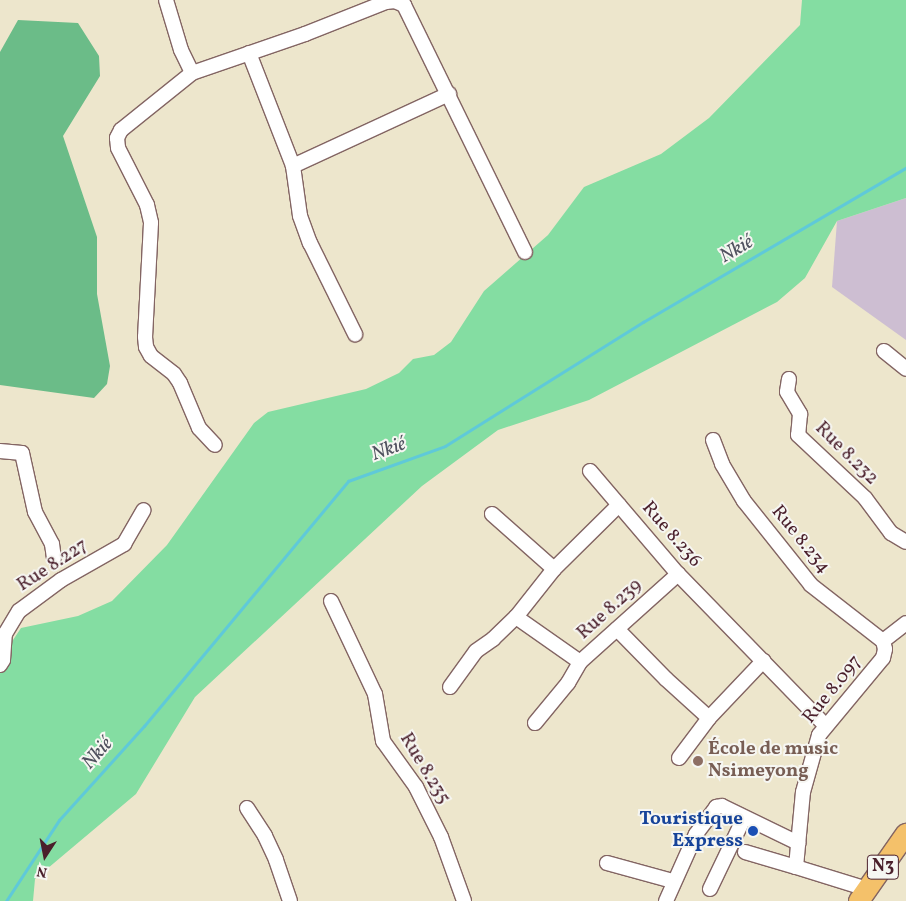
<!DOCTYPE html>
<html>
<head>
<meta charset="utf-8">
<style>
  body { margin:0 }
  #map { position:relative; width:906px; height:901px; overflow:hidden; background:#ede6cc; font-family:Vollkorn,serif }
  div>[style] { position:absolute }
  [style*='--x'] { left:calc(var(--x)*1px); top:calc(var(--y)*1px); width:calc(var(--w)*1px); rotate:calc(var(--a)*1deg) }
  .industrial>* { inset:0; background:#cdbed2 }
  .green>* { inset:0; background:#84dda2 }
  .forest>* { inset:0; background:#6bbc88 }
  .stream>* { height:3px; margin:-1.5px; padding:0 1.5px; transform-origin:1.5px; border-radius:1.5px; background:#5fc9d9 }
  .roads { filter:drop-shadow(1px 0 #836563) drop-shadow(-1px 0 #836563) drop-shadow(0 1px #836563) drop-shadow(0 -1px #836563) }
  .minor>* { height:14px; margin:-7px; padding:0 7px; transform-origin:7px; border-radius:7px; background:#fff }
  .highway>* { height:20px; margin:-10px; padding:0 10px; transform-origin:10px; border-radius:10px; background:#f4c16a }
  .dots>* { width:14px; height:14px; translate:-50% -50%; box-sizing:border-box; border:2px solid #f6f6f2; border-radius:50% }
  span { translate:-50% -50%; white-space:nowrap; text-align:center; line-height:1.15; -webkit-text-stroke:4px #f6f6f2; paint-order:stroke }
  .shield-label span { padding:1px 4px; background:#f6f6f2; border:1px solid; border-radius:4px; -webkit-text-stroke-width:0 }
  .shield-label { font-size:18px; color:#4a1f2b; font-weight:700 }
  .street-label { font-size:19px; color:#4a1f2b }
  .education-label { font-size:19px; color:#785e54; font-weight:700 }
  .left { translate:0 -50%; text-align:left }
  .transit-label { font-size:19px; color:#164399; font-weight:700 }
  .right { translate:-100% -50%; text-align:right }
  .water-label { font-size:20px; color:#50525f; font-style:italic }
  .north { position:absolute; left:20px; top:831px; width:50px; height:50px; -webkit-text-stroke:4px #f6f6f2; paint-order:stroke; rotate:191deg; font-size:14px; font-weight:700; line-height:20px; text-align:center; color:#4a1f2b }
  .north::after { content:''; display:block; margin:auto; width:18px; height:22px; background:#4a1f2b; clip-path:polygon(50% 0,100% 100%,50% 72%,0 100%) }
</style>
</head>
<body>
<div id="map">
  <div class="industrial">
    <div style="clip-path:polygon(906px 198px,906px 340px,832px 287px,837px 221px)"></div>
  </div>
  <div class="green">
    <div style="clip-path:polygon(802px 0,906px 0,906px 198px,837px 221px,805px 278px,777px 302px,589px 400px,498px 430px,422px 486px,195px 697px,136px 794px,35px 879px,33px 901px,0 901px,0 644px,11px 643px,21px 628px,78px 616px,112px 601px,167px 545px,254px 423px,268px 412px,366px 389px,399px 373px,413px 359px,434px 355px,451px 342px,484px 291px,548px 235px,584px 187px,661px 154px,709px 118px,800px 25px)"></div>
  </div>
  <div class="forest">
    <div style="clip-path:polygon(18px 20px,78px 23px,99px 56px,100px 76px,63px 136px,97px 237px,97px 294px,110px 366px,107px 384px,94px 398px,0 385px,0 52px)"></div>
  </div>
  <div class="stream">
    <div style="--x:6;--y:901;--w:97;--a:-56.8"></div>
    <div style="--x:59;--y:820;--w:127;--a:-47.9"></div>
    <div style="--x:144;--y:726;--w:319;--a:-50.2"></div>
    <div style="--x:348;--y:481;--w:103;--a:-19.8"></div>
    <div style="--x:445;--y:446;--w:234;--a:-32.1"></div>
    <div style="--x:643;--y:322;--w:305;--a:-30.4"></div>
  </div>
  <div class="roads">
    <div class="minor">
      <div style="--x:166;--y:0;--w:52;--a:73.3"></div>
      <div style="--x:181;--y:50;--w:25;--a:64"></div>
      <div style="--x:192;--y:73;--w:120;--a:-19"></div>
      <div style="--x:305;--y:34;--w:87;--a:-21.6"></div>
      <div style="--x:386;--y:2;--w:9;--a:-6"></div>
      <div style="--x:395;--y:1;--w:10;--a:24"></div>
      <div style="--x:404;--y:5;--w:275;--a:63.9"></div>
      <div style="--x:249;--y:53;--w:121;--a:68.7"></div>
      <div style="--x:293;--y:166;--w:50;--a:82"></div>
      <div style="--x:300;--y:216;--w:29;--a:70"></div>
      <div style="--x:310;--y:243;--w:102;--a:63.7"></div>
      <div style="--x:192;--y:73;--w:91;--a:141.2"></div>
      <div style="--x:121;--y:130;--w:9;--a:117"></div>
      <div style="--x:117;--y:138;--w:10;--a:84"></div>
      <div style="--x:118;--y:148;--w:64;--a:63"></div>
      <div style="--x:147;--y:205;--w:18;--a:77"></div>
      <div style="--x:151;--y:223;--w:114;--a:93"></div>
      <div style="--x:145;--y:337;--w:10;--a:84"></div>
      <div style="--x:146;--y:347;--w:10;--a:61"></div>
      <div style="--x:151;--y:356;--w:29;--a:38"></div>
      <div style="--x:174;--y:374;--w:11;--a:56"></div>
      <div style="--x:180;--y:383;--w:49;--a:67.1"></div>
      <div style="--x:199;--y:428;--w:23;--a:47"></div>
      <div style="--x:293;--y:166;--w:172;--a:-24.8"></div>
      <div style="--x:884;--y:351;--w:28;--a:39"></div>
      <div style="--x:789;--y:379;--w:13;--a:99"></div>
      <div style="--x:787;--y:392;--w:26;--a:59"></div>
      <div style="--x:800;--y:414;--w:21;--a:95"></div>
      <div style="--x:798;--y:435;--w:92;--a:43.2"></div>
      <div style="--x:865;--y:498;--w:44;--a:53.4"></div>
      <div style="--x:891;--y:533;--w:17;--a:31"></div>
      <div style="--x:713;--y:440;--w:26;--a:69"></div>
      <div style="--x:722;--y:464;--w:43;--a:59.3"></div>
      <div style="--x:744;--y:501;--w:107;--a:51.4"></div>
      <div style="--x:811;--y:585;--w:91;--a:37.9"></div>
      <div style="--x:0;--y:451;--w:22;--a:5"></div>
      <div style="--x:22;--y:453;--w:60;--a:77.6"></div>
      <div style="--x:35;--y:512;--w:36;--a:62"></div>
      <div style="--x:52;--y:544;--w:14;--a:82"></div>
      <div style="--x:590;--y:471;--w:45;--a:49.5"></div>
      <div style="--x:492;--y:514;--w:83;--a:41.6"></div>
      <div style="--x:331;--y:601;--w:103;--a:64.7"></div>
      <div style="--x:375;--y:694;--w:48;--a:80.3"></div>
      <div style="--x:383;--y:741;--w:57;--a:54.3"></div>
      <div style="--x:416;--y:787;--w:56;--a:63.4"></div>
      <div style="--x:441;--y:837;--w:68;--a:70.2"></div>
      <div style="--x:516;--y:617;--w:78;--a:35.1"></div>
      <div style="--x:580;--y:662;--w:132;--a:-41.9"></div>
      <div style="--x:617;--y:629;--w:70;--a:45.6"></div>
      <div style="--x:666;--y:679;--w:58;--a:42.2"></div>
      <div style="--x:0;--y:665;--w:6;--a:-59"></div>
      <div style="--x:3;--y:660;--w:26;--a:-86"></div>
      <div style="--x:5;--y:634;--w:27;--a:-59"></div>
      <div style="--x:19;--y:611;--w:52;--a:-36.4"></div>
      <div style="--x:61;--y:580;--w:73;--a:-29.7"></div>
      <div style="--x:124;--y:544;--w:39;--a:-60"></div>
      <div style="--x:450;--y:687;--w:44;--a:-54.2"></div>
      <div style="--x:476;--y:651;--w:21;--a:-35"></div>
      <div style="--x:493;--y:639;--w:32;--a:-44"></div>
      <div style="--x:516;--y:617;--w:61;--a:-51.6"></div>
      <div style="--x:554;--y:569;--w:91;--a:-44.6"></div>
      <div style="--x:619;--y:505;--w:91;--a:49.5"></div>
      <div style="--x:678;--y:574;--w:212;--a:45.8"></div>
      <div style="--x:535;--y:723;--w:52;--a:-50.5"></div>
      <div style="--x:568;--y:683;--w:24;--a:-60"></div>
      <div style="--x:679;--y:758;--w:50;--a:-53.1"></div>
      <div style="--x:709;--y:718;--w:79;--a:-46.5"></div>
      <div style="--x:247;--y:808;--w:33;--a:57"></div>
      <div style="--x:265;--y:836;--w:26;--a:65"></div>
      <div style="--x:276;--y:860;--w:43;--a:71.1"></div>
      <div style="--x:745;--y:852;--w:53;--a:16.4"></div>
      <div style="--x:607;--y:863;--w:68;--a:15.3"></div>
      <div style="--x:710;--y:889;--w:79;--a:-64.4"></div>
      <div style="--x:867;--y:889;--w:74;--a:-162.8"></div>
      <div style="--x:796;--y:867;--w:75;--a:-84.7"></div>
      <div style="--x:803;--y:792;--w:59;--a:-74.3"></div>
      <div style="--x:819;--y:735;--w:100;--a:-50.3"></div>
      <div style="--x:883;--y:658;--w:9;--a:-77"></div>
      <div style="--x:885;--y:649;--w:8;--a:-104"></div>
      <div style="--x:883;--y:641;--w:29;--a:-38"></div>
      <div style="--x:666;--y:901;--w:73;--a:-65.9"></div>
      <div style="--x:696;--y:834;--w:34;--a:-53"></div>
      <div style="--x:716;--y:807;--w:6;--a:-9"></div>
      <div style="--x:722;--y:806;--w:85;--a:26"></div>
    </div>
    <div class="highway">
      <div style="--x:859;--y:901;--w:82;--a:-55"></div>
    </div>
  </div>
  <div class="dots">
    <div style="left:698px;top:761px;background:#8d6e63"></div>
    <div style="left:753px;top:831px;background:#1a4fb4"></div>
  </div>
  <div class="shield-label">
    <span style="left:883px;top:867px">N3</span>
  </div>
  <div class="street-label">
    <span style="left:846px;top:454px;rotate:45deg">Rue 8.232</span>
    <span style="left:671px;top:535px;rotate:49deg">Rue 8.236</span>
    <span style="left:800px;top:540px;rotate:51deg">Rue 8.234</span>
    <span style="left:53px;top:566px;rotate:-33deg">Rue 8.227</span>
    <span style="left:610px;top:610px;rotate:-42deg">Rue 8.239</span>
    <span style="left:833px;top:690px;rotate:-51deg">Rue 8.097</span>
    <span style="left:424px;top:769px;rotate:59deg">Rue 8.235</span>
  </div>
  <div class="education-label">
    <span class="left" style="left:708px;top:761px">École de music<br>Nsimeyong</span>
  </div>
  <div class="transit-label">
    <span class="right" style="left:743px;top:831px">Touristique<br>Express</span>
  </div>
  <div class="water-label">
    <span style="left:737px;top:250px;rotate:-30deg">Nkié</span>
    <span style="left:389px;top:450px;rotate:-20deg">Nkié</span>
    <span style="left:98px;top:754px;rotate:-48deg">Nkié</span>
  </div>
  <div class="north">N</div>
</div>
</body>
</html>
